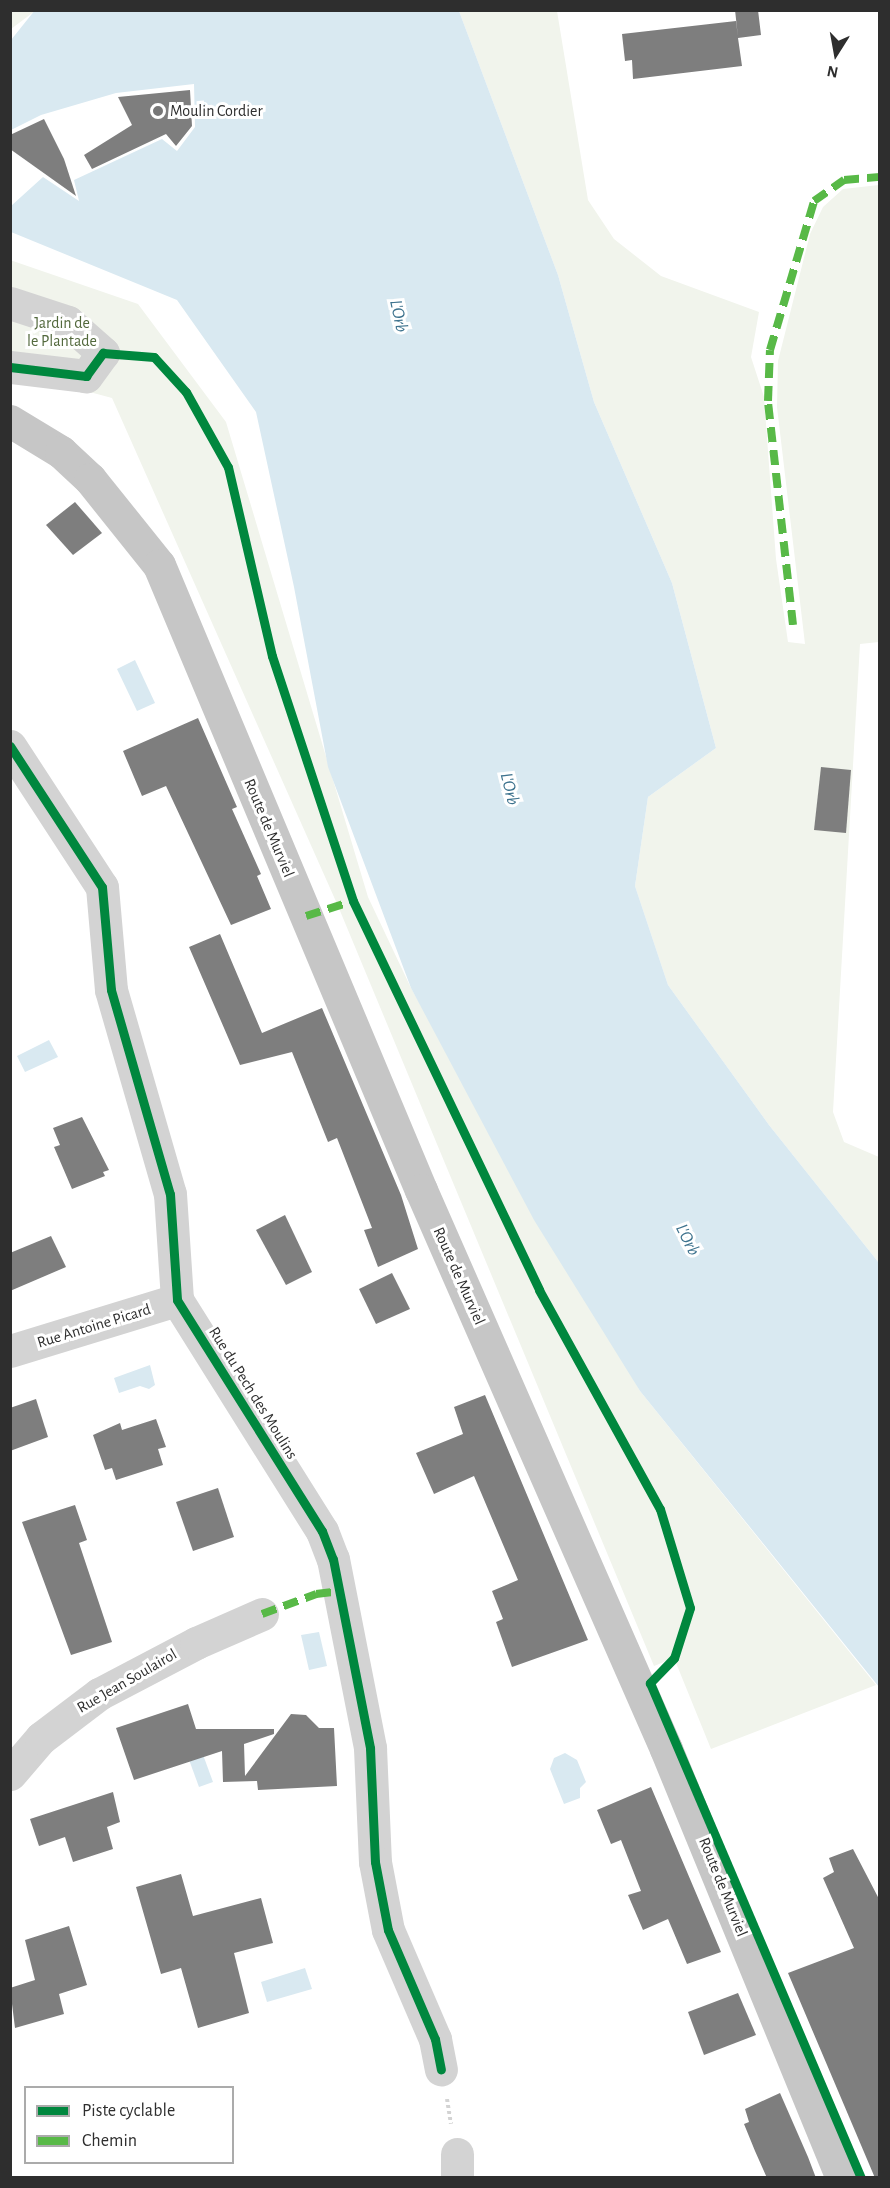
<!DOCTYPE html>
<html>
<head>
<meta charset="utf-8">
<style>
  body { margin:0 }
  #map { position:relative; width:890px; height:2188px; overflow:hidden; background:#fff; font-family:"Alegreya Sans",sans-serif }
  div>[style] { position:absolute }
  [style*='--x'] { left:calc(var(--x)*1px); top:calc(var(--y)*1px); width:calc(var(--w)*1px); rotate:calc(var(--a)*1deg) }
  .green>* { inset:0; background:#f1f4ec }
  .water>* { inset:0; background:#d9e9f1 }
  .building>* { inset:0; background:#7e7e7e }
  .path>* { height:4px; margin-top:-2px; transform-origin:0; background:repeating-linear-gradient(90deg,#d3d3d3 0 3px,transparent 0 6px) }
  .minor>* { height:33px; margin:-16.5px; padding:0 16.5px; transform-origin:16.5px; border-radius:16.5px; background:#d3d3d3 }
  .major>* { height:33px; margin:-16.5px; padding:0 16.5px; transform-origin:16.5px; border-radius:16.5px; background:#c6c6c6 }
  .quiet>* { height:8px; margin-top:-4px; transform-origin:0; background:repeating-linear-gradient(90deg,#58b947 0 15px,transparent 0 23px) }
  .cycleway>* { height:9px; margin:-4.5px; padding:0 4.5px; transform-origin:4.5px; border-radius:4.5px; background:#00873e }
  .dots>* { width:16px; height:16px; translate:-50% -50%; box-sizing:border-box; border:3px solid #fff; border-radius:50% }
  span { translate:-50% -50%; white-space:nowrap; text-align:center; line-height:1.15; -webkit-text-stroke:6px #fff; paint-order:stroke }
  .poi-label { font-size:16px; color:#2e2e2e }
  .left { translate:0 -50%; text-align:left }
  .park-label { font-size:16px; color:#53693d }
  .street-label { font-size:16px; color:#2e2e2e }
  .water-label { font-size:18px; color:#3e738e; font-style:italic }
  .frame { position:absolute; inset:0; border:12px solid #2e2e2e; pointer-events:none }
  .legend { position:absolute; left:24px; top:2086px; width:210px; height:78px; box-sizing:border-box; background:#fff; border:2px solid #ababab; margin:0; padding:8px 10px; list-style:none; font-size:18px; color:#2e2e2e }
  .legend li { display:flex; align-items:center; gap:12px; height:30px }
  .legend b { width:30px; border:2px solid #ababab }
  .north { position:absolute; left:806px; top:24px; width:60px; height:60px; -webkit-text-stroke:4px #fff; paint-order:stroke; rotate:191deg; font-size:16px; font-weight:700; line-height:24px; text-align:center; color:#2e2e2e }
  .north::after { content:''; display:block; margin:auto; width:21px; height:27px; background:#2e2e2e; clip-path:polygon(50% 0,100% 100%,50% 72%,0 100%) }
</style>
</head>
<body>
<div id="map">
  <div class="green">
    <div style="clip-path:polygon(11px 11px,35px 11px,11px 29px)"></div>
    <div style="clip-path:polygon(459px 11px,557px 11px,588px 200px,614px 239px,661px 276px,759px 312px,751px 357px,764px 397px,776px 559px,788px 642px,805px 644px,777px 407px,778px 361px,810px 234px,823px 207px,843px 189px,879px 185px,879px 642px,860px 644px,833px 1112px,844px 1142px,879px 1157px,879px 1263px,769px 1125px,668px 985px,635px 886px,648px 797px,716px 748px,672px 583px,594px 402px,558px 275px)"></div>
    <div style="clip-path:polygon(10px 260px,138px 304px,226px 422px,368px 897px,411px 988px,640px 1391px,876px 1685px,711px 1749px,674px 1658px,654px 1666px,338px 906px,112px 398px,11px 371px)"></div>
  </div>
  <div class="water">
    <div style="clip-path:polygon(35px 10px,459px 11px,558px 275px,594px 402px,672px 583px,716px 748px,648px 797px,635px 886px,668px 985px,769px 1125px,879px 1263px,879px 1687px,640px 1391px,534px 1220px,411px 988px,328px 767px,294px 587px,256px 412px,177px 300px,11px 232px,11px 206px,43px 177px,79px 201px,74px 180px,162px 139px,177px 151px,195px 127px,194px 84px,116px 93px,41px 115px,11px 130px,11px 40px)"></div>
    <div style="clip-path:polygon(135px 660px,155px 703px,137px 711px,117px 669px)"></div>
    <div style="clip-path:polygon(49px 1040px,58px 1057px,25px 1072px,17px 1056px)"></div>
    <div style="clip-path:polygon(150px 1365px,155px 1385px,149px 1389px,140px 1386px,119px 1393px,114px 1378px)"></div>
    <div style="clip-path:polygon(319px 1632px,327px 1666px,309px 1670px,301px 1635px)"></div>
    <div style="clip-path:polygon(202px 1752px,213px 1782px,199px 1787px,188px 1757px)"></div>
    <div style="clip-path:polygon(565px 1753px,577px 1760px,586px 1782px,580px 1788px,580px 1798px,564px 1804px,550px 1769px,554px 1758px)"></div>
    <div style="clip-path:polygon(305px 1968px,312px 1989px,267px 2002px,261px 1982px)"></div>
  </div>
  <div class="building">
    <div style="clip-path:polygon(735px 10px,758px 10px,761px 35px,738px 38px,742px 66px,633px 79px,632px 60px,625px 61px,622px 34px,736px 21px,738px 37px)"></div>
    <div style="clip-path:polygon(190px 90px,192px 126px,176px 146px,166px 134px,92px 169px,84px 155px,132px 125px,118px 97px)"></div>
    <div style="clip-path:polygon(44px 119px,64px 159px,76px 196px,10px 149px,10px 135px)"></div>
    <div style="clip-path:polygon(75px 502px,102px 533px,73px 555px,46px 525px)"></div>
    <div style="clip-path:polygon(198px 718px,237px 807px,232px 809px,261px 874px,257px 876px,271px 909px,231px 925px,166px 786px,142px 796px,123px 751px)"></div>
    <div style="clip-path:polygon(821px 767px,851px 770px,846px 833px,814px 830px)"></div>
    <div style="clip-path:polygon(220px 934px,262px 1033px,322px 1008px,401px 1195px,418px 1249px,378px 1267px,364px 1230px,372px 1228px,337px 1138px,328px 1142px,292px 1052px,240px 1065px,189px 947px)"></div>
    <div style="clip-path:polygon(82px 1117px,109px 1170px,103px 1172px,105px 1176px,72px 1189px,54px 1147px,60px 1145px,53px 1128px)"></div>
    <div style="clip-path:polygon(285px 1215px,312px 1272px,286px 1285px,256px 1230px)"></div>
    <div style="clip-path:polygon(51px 1236px,66px 1267px,10px 1291px,10px 1253px)"></div>
    <div style="clip-path:polygon(392px 1273px,410px 1309px,376px 1324px,359px 1289px)"></div>
    <div style="clip-path:polygon(485px 1395px,588px 1640px,512px 1667px,496px 1622px,503px 1619px,492px 1591px,518px 1580px,474px 1476px,434px 1494px,416px 1453px,463px 1434px,454px 1407px)"></div>
    <div style="clip-path:polygon(36px 1399px,48px 1437px,10px 1451px,10px 1408px)"></div>
    <div style="clip-path:polygon(156px 1419px,166px 1447px,158px 1449px,163px 1465px,116px 1480px,112px 1468px,105px 1470px,93px 1435px,120px 1423px,122px 1430px)"></div>
    <div style="clip-path:polygon(218px 1488px,234px 1537px,193px 1551px,176px 1502px)"></div>
    <div style="clip-path:polygon(75px 1505px,87px 1540px,79px 1543px,112px 1642px,71px 1655px,22px 1522px)"></div>
    <div style="clip-path:polygon(188px 1704px,196px 1729px,274px 1729px,274px 1734px,244px 1744px,245px 1776px,291px 1714px,306px 1715px,319px 1728px,334px 1728px,337px 1786px,258px 1790px,257px 1781px,223px 1782px,222px 1751px,134px 1780px,116px 1728px)"></div>
    <div style="clip-path:polygon(651px 1787px,721px 1952px,687px 1964px,668px 1919px,643px 1930px,628px 1895px,641px 1891px,621px 1840px,611px 1844px,597px 1810px)"></div>
    <div style="clip-path:polygon(113px 1792px,120px 1822px,107px 1827px,113px 1849px,73px 1862px,65px 1837px,39px 1846px,30px 1819px)"></div>
    <div style="clip-path:polygon(853px 1849px,879px 1899px,879px 2178px,875px 2178px,788px 1973px,854px 1948px,823px 1878px,834px 1872px,829px 1858px)"></div>
    <div style="clip-path:polygon(181px 1874px,193px 1916px,261px 1898px,273px 1943px,234px 1953px,249px 2013px,198px 2028px,181px 1968px,161px 1974px,136px 1887px)"></div>
    <div style="clip-path:polygon(69px 1926px,87px 1985px,59px 1994px,64px 2014px,15px 2028px,10px 1988px,35px 1980px,25px 1940px)"></div>
    <div style="clip-path:polygon(738px 1993px,756px 2035px,704px 2055px,688px 2012px)"></div>
    <div style="clip-path:polygon(780px 2093px,808px 2157px,816px 2178px,767px 2178px,755px 2151px,744px 2124px,749px 2122px,745px 2109px)"></div>
  </div>
  <div class="path">
    <div style="--x:447;--y:2099;--w:25;--a:81"></div>
  </div>
  <div class="minor">
    <div style="--x:10;--y:303;--w:61;--a:18.1"></div>
    <div style="--x:68;--y:322;--w:47;--a:41.5"></div>
    <div style="--x:103;--y:353;--w:29;--a:126"></div>
    <div style="--x:86;--y:376;--w:77;--a:-173.2"></div>
    <div style="--x:10;--y:746;--w:168;--a:56.9"></div>
    <div style="--x:102;--y:887;--w:103;--a:85"></div>
    <div style="--x:111;--y:990;--w:212;--a:73.9"></div>
    <div style="--x:170;--y:1194;--w:106;--a:86.2"></div>
    <div style="--x:177;--y:1300;--w:273;--a:57.9"></div>
    <div style="--x:322;--y:1531;--w:30;--a:69"></div>
    <div style="--x:333;--y:1559;--w:193;--a:78.9"></div>
    <div style="--x:370;--y:1748;--w:114;--a:87.5"></div>
    <div style="--x:375;--y:1862;--w:69;--a:79.2"></div>
    <div style="--x:388;--y:1930;--w:119;--a:66.7"></div>
    <div style="--x:435;--y:2039;--w:31;--a:79"></div>
    <div style="--x:10;--y:1351;--w:175;--a:-17"></div>
    <div style="--x:10;--y:1774;--w:48;--a:-49.3"></div>
    <div style="--x:41;--y:1738;--w:73;--a:-37.2"></div>
    <div style="--x:99;--y:1694;--w:110;--a:-27.7"></div>
    <div style="--x:196;--y:1643;--w:72;--a:-23.7"></div>
    <div style="--x:457;--y:2154;--w:24;--a:90"></div>
  </div>
  <div class="major">
    <div style="--x:10;--y:421;--w:60;--a:31.3"></div>
    <div style="--x:61;--y:452;--w:40;--a:43"></div>
    <div style="--x:90;--y:479;--w:110;--a:51.3"></div>
    <div style="--x:159;--y:565;--w:678;--a:67.26"></div>
    <div style="--x:421;--y:1190;--w:610;--a:66.33"></div>
    <div style="--x:666;--y:1749;--w:464;--a:67.7"></div>
  </div>
  <div class="quiet">
    <div style="--x:793;--y:625;--w:225;--a:-96.4"></div>
    <div style="--x:768;--y:401;--w:51;--a:-87.8"></div>
    <div style="--x:770;--y:350;--w:155;--a:-73.5"></div>
    <div style="--x:814;--y:201;--w:37;--a:-35"></div>
    <div style="--x:844;--y:180;--w:36;--a:-5"></div>
    <div style="--x:306;--y:916;--w:49;--a:-17.7"></div>
    <div style="--x:262;--y:1614;--w:58;--a:-20.3"></div>
    <div style="--x:316;--y:1594;--w:25;--a:-7"></div>
  </div>
  <div class="cycleway">
    <div style="--x:10;--y:367;--w:77;--a:6.8"></div>
    <div style="--x:86;--y:376;--w:29;--a:-54"></div>
    <div style="--x:103;--y:353;--w:51;--a:4.5"></div>
    <div style="--x:154;--y:357;--w:47;--a:47.6"></div>
    <div style="--x:186;--y:392;--w:86;--a:60.8"></div>
    <div style="--x:228;--y:467;--w:194;--a:76.9"></div>
    <div style="--x:272;--y:656;--w:258;--a:71.7"></div>
    <div style="--x:353;--y:901;--w:431;--a:64.4"></div>
    <div style="--x:539;--y:1290;--w:250;--a:61.1"></div>
    <div style="--x:660;--y:1509;--w:103;--a:73.1"></div>
    <div style="--x:690;--y:1608;--w:52;--a:107.7"></div>
    <div style="--x:674;--y:1658;--w:35;--a:134"></div>
    <div style="--x:650;--y:1683;--w:538;--a:66.91"></div>
    <div style="--x:10;--y:746;--w:168;--a:56.9"></div>
    <div style="--x:102;--y:887;--w:103;--a:85"></div>
    <div style="--x:111;--y:990;--w:212;--a:73.9"></div>
    <div style="--x:170;--y:1194;--w:106;--a:86.2"></div>
    <div style="--x:177;--y:1300;--w:273;--a:57.9"></div>
    <div style="--x:322;--y:1531;--w:30;--a:69"></div>
    <div style="--x:333;--y:1559;--w:193;--a:78.9"></div>
    <div style="--x:370;--y:1748;--w:114;--a:87.5"></div>
    <div style="--x:375;--y:1862;--w:69;--a:79.2"></div>
    <div style="--x:388;--y:1930;--w:119;--a:66.7"></div>
    <div style="--x:435;--y:2039;--w:31;--a:79"></div>
  </div>
  <div class="dots">
    <div style="left:158px;top:111px;background:#777"></div>
  </div>
  <div class="poi-label">
    <span class="left" style="left:170px;top:111px">Moulin Cordier</span>
  </div>
  <div class="park-label">
    <span style="left:62px;top:332px">Jardin de<br>le Plantade</span>
  </div>
  <div class="street-label">
    <span style="left:269px;top:828px;rotate:67deg">Route de Murviel</span>
    <span style="left:459px;top:1276px;rotate:66deg">Route de Murviel</span>
    <span style="left:94px;top:1326px;rotate:-17deg">Rue Antoine Picard</span>
    <span style="left:253px;top:1393px;rotate:58deg">Rue du Pech des Moulins</span>
    <span style="left:127px;top:1681px;rotate:-30deg">Rue Jean Soulairol</span>
    <span style="left:723px;top:1887px;rotate:68deg">Route de Murviel</span>
  </div>
  <div class="water-label">
    <span style="left:398px;top:316px;rotate:78deg">L'Orb</span>
    <span style="left:509px;top:789px;rotate:76deg">L'Orb</span>
    <span style="left:687px;top:1240px;rotate:63deg">L'Orb</span>
  </div>
  <div class="frame"></div>
  <ul class="legend">
  <li><b style="height:8px;background:#00873e"></b>Piste cyclable</li>
  <li><b style="height:8px;background:#58b947"></b>Chemin</li>
  </ul>
  <div class="north">N</div>
</div>
</body>
</html>
